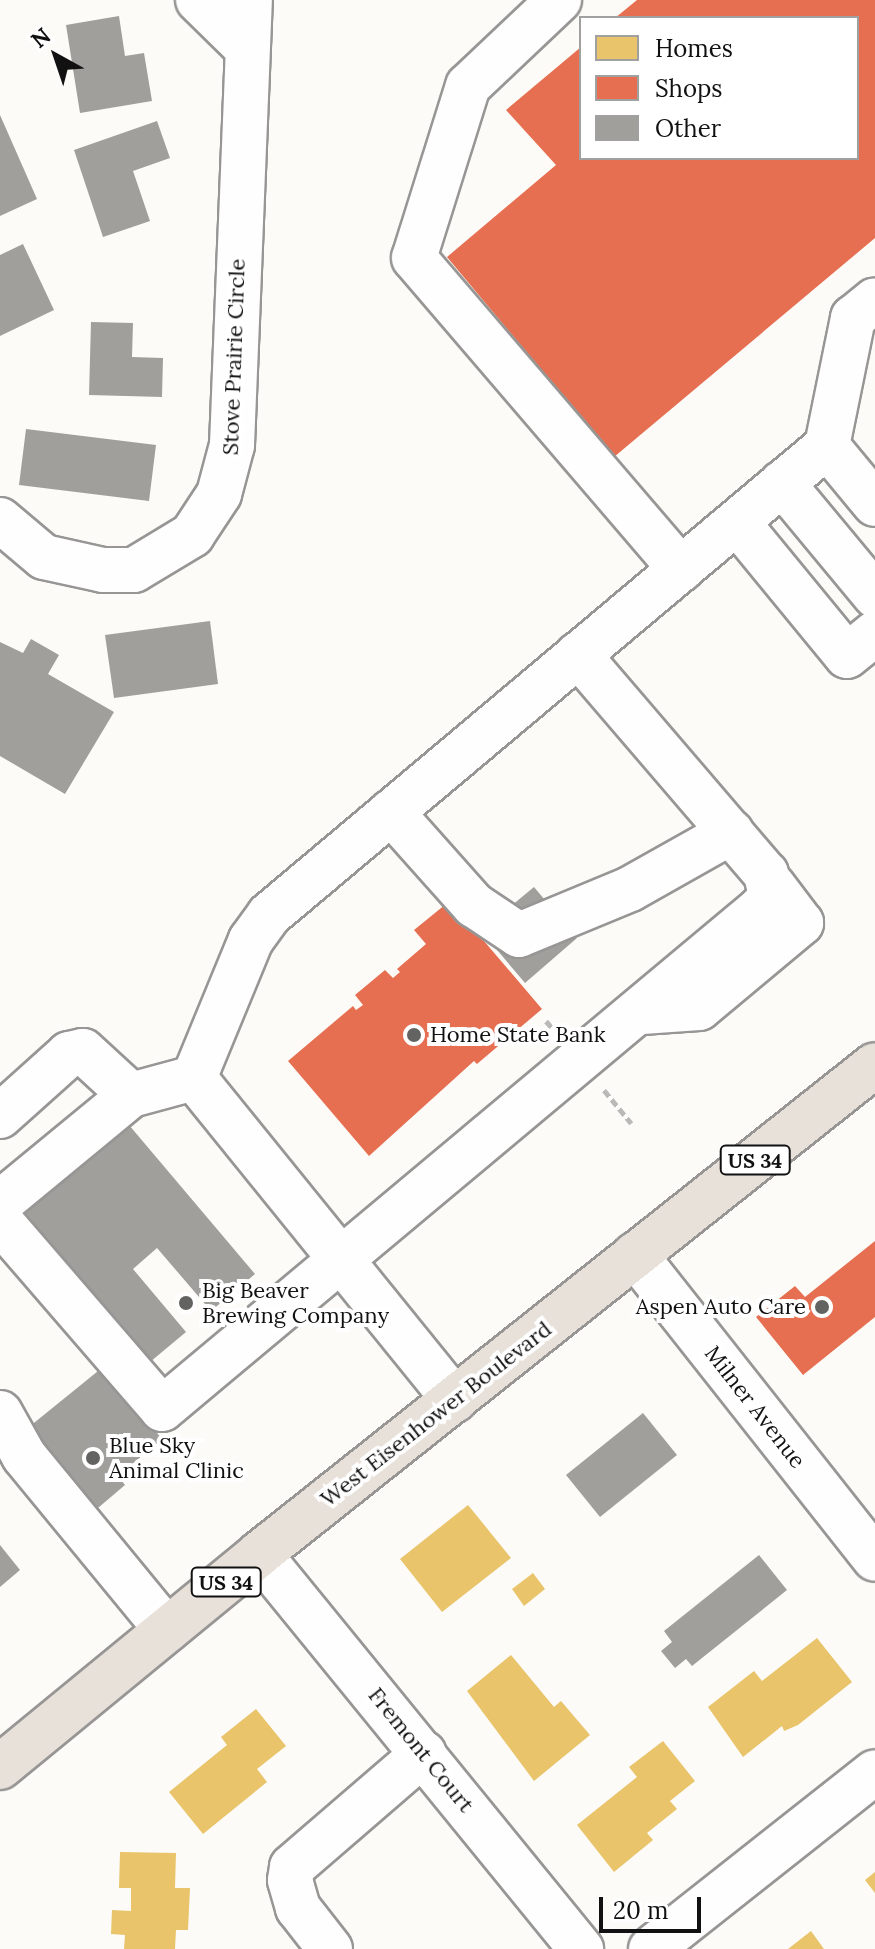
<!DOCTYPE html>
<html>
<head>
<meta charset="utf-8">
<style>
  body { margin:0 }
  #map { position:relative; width:875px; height:1949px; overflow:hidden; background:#fcfbf8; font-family:Lora,serif }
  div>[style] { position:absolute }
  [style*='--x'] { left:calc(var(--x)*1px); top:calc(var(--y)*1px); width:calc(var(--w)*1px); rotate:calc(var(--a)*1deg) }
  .homes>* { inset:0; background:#e9c46a }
  .shops>* { inset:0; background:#e76f51 }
  .building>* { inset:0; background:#a09f9c }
  .path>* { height:5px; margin-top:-2.5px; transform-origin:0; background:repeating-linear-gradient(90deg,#b9b9b8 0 8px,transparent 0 12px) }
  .roads { filter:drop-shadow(2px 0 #979695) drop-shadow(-2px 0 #979695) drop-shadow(0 2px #979695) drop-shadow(0 -2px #979695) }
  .minor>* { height:44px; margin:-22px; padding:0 22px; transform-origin:22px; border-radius:22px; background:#fffefe }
  .highway>* { height:44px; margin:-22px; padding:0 22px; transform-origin:22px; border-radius:22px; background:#e8e1da }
  .dots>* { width:22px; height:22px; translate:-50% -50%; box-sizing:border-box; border:4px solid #fff; border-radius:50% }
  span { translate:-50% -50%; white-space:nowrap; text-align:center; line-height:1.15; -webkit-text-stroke:8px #fff; paint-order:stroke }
  .shield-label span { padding:2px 6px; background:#fff; border:2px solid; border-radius:6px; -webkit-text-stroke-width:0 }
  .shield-label { font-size:20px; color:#111; font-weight:700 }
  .street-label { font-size:22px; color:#111 }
  .poi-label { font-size:22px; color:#111 }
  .left { translate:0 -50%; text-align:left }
  .right { translate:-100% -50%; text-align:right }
  .legend { position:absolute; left:579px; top:16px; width:280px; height:144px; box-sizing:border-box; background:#fff; border:2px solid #a0a0a0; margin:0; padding:10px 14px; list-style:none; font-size:24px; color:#111 }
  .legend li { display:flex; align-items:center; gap:16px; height:40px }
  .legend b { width:40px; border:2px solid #a0a0a0 }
  .north { position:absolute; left:16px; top:16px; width:80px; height:80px; -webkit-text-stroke:6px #fff; paint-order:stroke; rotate:320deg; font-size:22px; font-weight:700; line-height:32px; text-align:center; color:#111 }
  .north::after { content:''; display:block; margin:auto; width:28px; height:36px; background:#111; clip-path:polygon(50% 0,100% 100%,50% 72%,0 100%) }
  .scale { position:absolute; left:599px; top:1897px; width:102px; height:36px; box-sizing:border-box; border:4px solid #111; border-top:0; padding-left:10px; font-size:24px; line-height:28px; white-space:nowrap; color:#111; -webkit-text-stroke:6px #fff; paint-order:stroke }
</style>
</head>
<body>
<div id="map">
  <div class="homes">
    <div style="clip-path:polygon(468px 1505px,511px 1558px,442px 1612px,400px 1559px)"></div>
    <div style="clip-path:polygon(533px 1573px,545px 1589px,524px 1606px,512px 1589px)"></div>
    <div style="clip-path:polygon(817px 1638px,852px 1682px,798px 1725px,784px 1731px,782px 1726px,743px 1757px,708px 1707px,754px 1671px,762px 1681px)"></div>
    <div style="clip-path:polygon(511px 1655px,554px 1707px,561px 1701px,590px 1735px,534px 1781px,467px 1691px)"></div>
    <div style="clip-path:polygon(256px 1709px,286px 1746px,257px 1769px,267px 1782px,203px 1834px,169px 1792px,227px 1745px,221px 1737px)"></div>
    <div style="clip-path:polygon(663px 1741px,695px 1781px,670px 1801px,677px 1809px,647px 1833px,653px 1840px,614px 1872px,577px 1825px,637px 1777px,629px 1767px)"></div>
    <div style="clip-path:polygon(120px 1852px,176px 1853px,175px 1888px,190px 1888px,188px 1930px,176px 1930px,175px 1949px,124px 1949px,125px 1935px,111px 1934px,112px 1910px,131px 1911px,131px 1888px,119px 1888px)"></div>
    <div style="clip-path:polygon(875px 1872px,875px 1893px,865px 1880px)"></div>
    <div style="clip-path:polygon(811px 1931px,824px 1949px,788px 1949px)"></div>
  </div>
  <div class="shops">
    <div style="clip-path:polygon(637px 0,875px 0,875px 238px,614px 457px,447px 257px,556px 165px,506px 110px,581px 47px,581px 158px,857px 158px,857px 18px,615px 18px)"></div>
    <div style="clip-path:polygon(446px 904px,461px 914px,542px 1009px,477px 1064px,474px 1061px,369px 1156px,288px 1061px,353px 1006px,356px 1010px,363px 1005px,355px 995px,385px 970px,393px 978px,400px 972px,397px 969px,426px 944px,414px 930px)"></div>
    <div style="clip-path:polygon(875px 1241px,875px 1317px,803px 1375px,756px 1317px,795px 1286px,805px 1297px)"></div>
  </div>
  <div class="building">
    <div style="clip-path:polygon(119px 16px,125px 56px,144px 53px,152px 101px,80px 113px,66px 25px)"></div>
    <div style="clip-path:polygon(0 115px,37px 199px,0 216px)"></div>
    <div style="clip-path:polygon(157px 121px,170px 158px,133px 171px,150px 221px,103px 237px,74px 150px)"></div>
    <div style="clip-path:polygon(23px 244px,54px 310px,0 336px,0 255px)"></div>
    <div style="clip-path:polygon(91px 322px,133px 323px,132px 357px,163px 358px,162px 397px,89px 395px)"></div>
    <div style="clip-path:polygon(26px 429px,156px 445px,149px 501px,19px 485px)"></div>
    <div style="clip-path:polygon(210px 621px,218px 684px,114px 698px,105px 635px)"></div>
    <div style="clip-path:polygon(31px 639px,59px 655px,48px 674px,114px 712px,65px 794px,0 756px,0 642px,23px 653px)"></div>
    <div style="clip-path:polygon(534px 887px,577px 938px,525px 983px,481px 931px)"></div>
    <div style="clip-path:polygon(129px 1125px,255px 1274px,211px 1311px,157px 1248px,133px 1269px,186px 1332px,144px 1367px,18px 1218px)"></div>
    <div style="clip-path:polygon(103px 1367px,162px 1439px,118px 1476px,125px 1485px,92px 1513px,24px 1431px)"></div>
    <div style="clip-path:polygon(643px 1413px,677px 1455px,600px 1517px,566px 1475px)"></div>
    <div style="clip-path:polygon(0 1545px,20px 1570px,0 1587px)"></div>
    <div style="clip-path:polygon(759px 1555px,787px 1590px,692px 1666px,686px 1659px,675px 1668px,661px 1651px,672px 1642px,664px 1631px)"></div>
  </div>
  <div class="path">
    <div style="--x:546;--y:1021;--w:12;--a:48"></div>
    <div style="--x:604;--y:1090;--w:43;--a:50.7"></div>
  </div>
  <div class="roads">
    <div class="minor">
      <div style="--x:198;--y:0;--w:67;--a:44.4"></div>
      <div style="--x:559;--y:0;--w:125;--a:136.6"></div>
      <div style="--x:468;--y:86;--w:180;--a:107.4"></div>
      <div style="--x:414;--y:258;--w:410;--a:49.4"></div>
      <div style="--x:827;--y:446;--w:75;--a:50.4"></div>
      <div style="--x:782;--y:483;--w:146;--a:50.3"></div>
      <div style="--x:0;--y:520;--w:57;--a:40.1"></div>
      <div style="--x:44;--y:557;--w:60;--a:12.4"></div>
      <div style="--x:103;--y:570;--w:31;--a:0"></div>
      <div style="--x:134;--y:570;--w:68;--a:-31.1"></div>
      <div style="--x:192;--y:535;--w:49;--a:-56.6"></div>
      <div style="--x:219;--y:494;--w:51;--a:-75.1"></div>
      <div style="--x:232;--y:445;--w:445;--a:-87.7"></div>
      <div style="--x:737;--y:522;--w:173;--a:50.6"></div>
      <div style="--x:847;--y:656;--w:36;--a:-39"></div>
      <div style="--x:391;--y:812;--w:125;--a:48.3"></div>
      <div style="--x:474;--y:905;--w:54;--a:33.7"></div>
      <div style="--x:519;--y:935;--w:120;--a:-22.5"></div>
      <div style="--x:630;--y:889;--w:116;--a:-29.4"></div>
      <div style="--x:642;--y:1012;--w:57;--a:-4"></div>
      <div style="--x:699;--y:1008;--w:133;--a:-39.8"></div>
      <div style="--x:801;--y:923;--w:46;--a:-127.1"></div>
      <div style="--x:194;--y:1078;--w:149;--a:-67.6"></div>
      <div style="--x:251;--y:940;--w:31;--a:-54"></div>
      <div style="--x:269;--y:915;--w:729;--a:-40.05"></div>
      <div style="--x:827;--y:446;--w:131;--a:-78.5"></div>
      <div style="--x:853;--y:318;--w:28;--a:-39"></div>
      <div style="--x:194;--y:1078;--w:414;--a:51"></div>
      <div style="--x:0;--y:1116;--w:93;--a:-41.9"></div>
      <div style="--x:69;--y:1054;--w:14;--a:-12"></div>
      <div style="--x:83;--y:1051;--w:65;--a:42.5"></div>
      <div style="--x:0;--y:1203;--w:170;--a:-39.5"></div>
      <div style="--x:131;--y:1095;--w:65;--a:-15.1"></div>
      <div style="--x:0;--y:1221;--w:248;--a:49.2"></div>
      <div style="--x:162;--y:1409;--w:779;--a:-39.9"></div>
      <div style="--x:760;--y:909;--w:16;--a:-47"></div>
      <div style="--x:771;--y:897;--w:24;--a:-102"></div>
      <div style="--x:766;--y:874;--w:289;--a:-130.6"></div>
      <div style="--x:635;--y:1255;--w:387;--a:51.7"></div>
      <div style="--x:0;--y:1413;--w:49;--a:60.8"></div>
      <div style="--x:24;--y:1456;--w:225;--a:50.6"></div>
      <div style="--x:259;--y:1554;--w:510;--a:50.81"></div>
      <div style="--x:330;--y:1949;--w:52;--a:-128"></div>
      <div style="--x:298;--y:1908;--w:29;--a:-106"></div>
      <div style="--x:290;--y:1880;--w:13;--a:-81"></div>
      <div style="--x:292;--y:1867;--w:174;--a:-40.8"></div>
      <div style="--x:651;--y:1949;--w:285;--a:-38.3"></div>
    </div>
    <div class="highway">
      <div style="--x:0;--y:1767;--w:335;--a:-39.4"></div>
      <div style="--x:259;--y:1554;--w:786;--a:-38.44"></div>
    </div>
  </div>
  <div class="dots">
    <div style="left:414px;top:1035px;background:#636362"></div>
    <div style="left:186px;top:1303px;background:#636362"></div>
    <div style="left:822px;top:1307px;background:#636362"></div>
    <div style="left:93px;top:1458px;background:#636362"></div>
  </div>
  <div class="shield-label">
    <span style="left:755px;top:1160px">US 34</span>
    <span style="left:226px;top:1582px">US 34</span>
  </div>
  <div class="street-label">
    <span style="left:234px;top:357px;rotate:-88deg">Stove Prairie Circle</span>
    <span style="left:755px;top:1407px;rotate:52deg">Milner Avenue</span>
    <span style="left:436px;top:1414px;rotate:-38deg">West Eisenhower Boulevard</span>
    <span style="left:421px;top:1750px;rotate:51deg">Fremont Court</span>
  </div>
  <div class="poi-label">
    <span class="left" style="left:430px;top:1035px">Home State Bank</span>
    <span class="left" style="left:202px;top:1303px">Big Beaver<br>Brewing Company</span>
    <span class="right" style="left:806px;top:1307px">Aspen Auto Care</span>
    <span class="left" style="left:109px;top:1458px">Blue Sky<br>Animal Clinic</span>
  </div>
  <ul class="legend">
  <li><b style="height:22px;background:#e9c46a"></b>Homes</li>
  <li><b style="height:22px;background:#e76f51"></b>Shops</li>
  <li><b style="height:22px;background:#a09f9c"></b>Other</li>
  </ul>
  <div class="north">N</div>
  <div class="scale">20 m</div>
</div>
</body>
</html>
